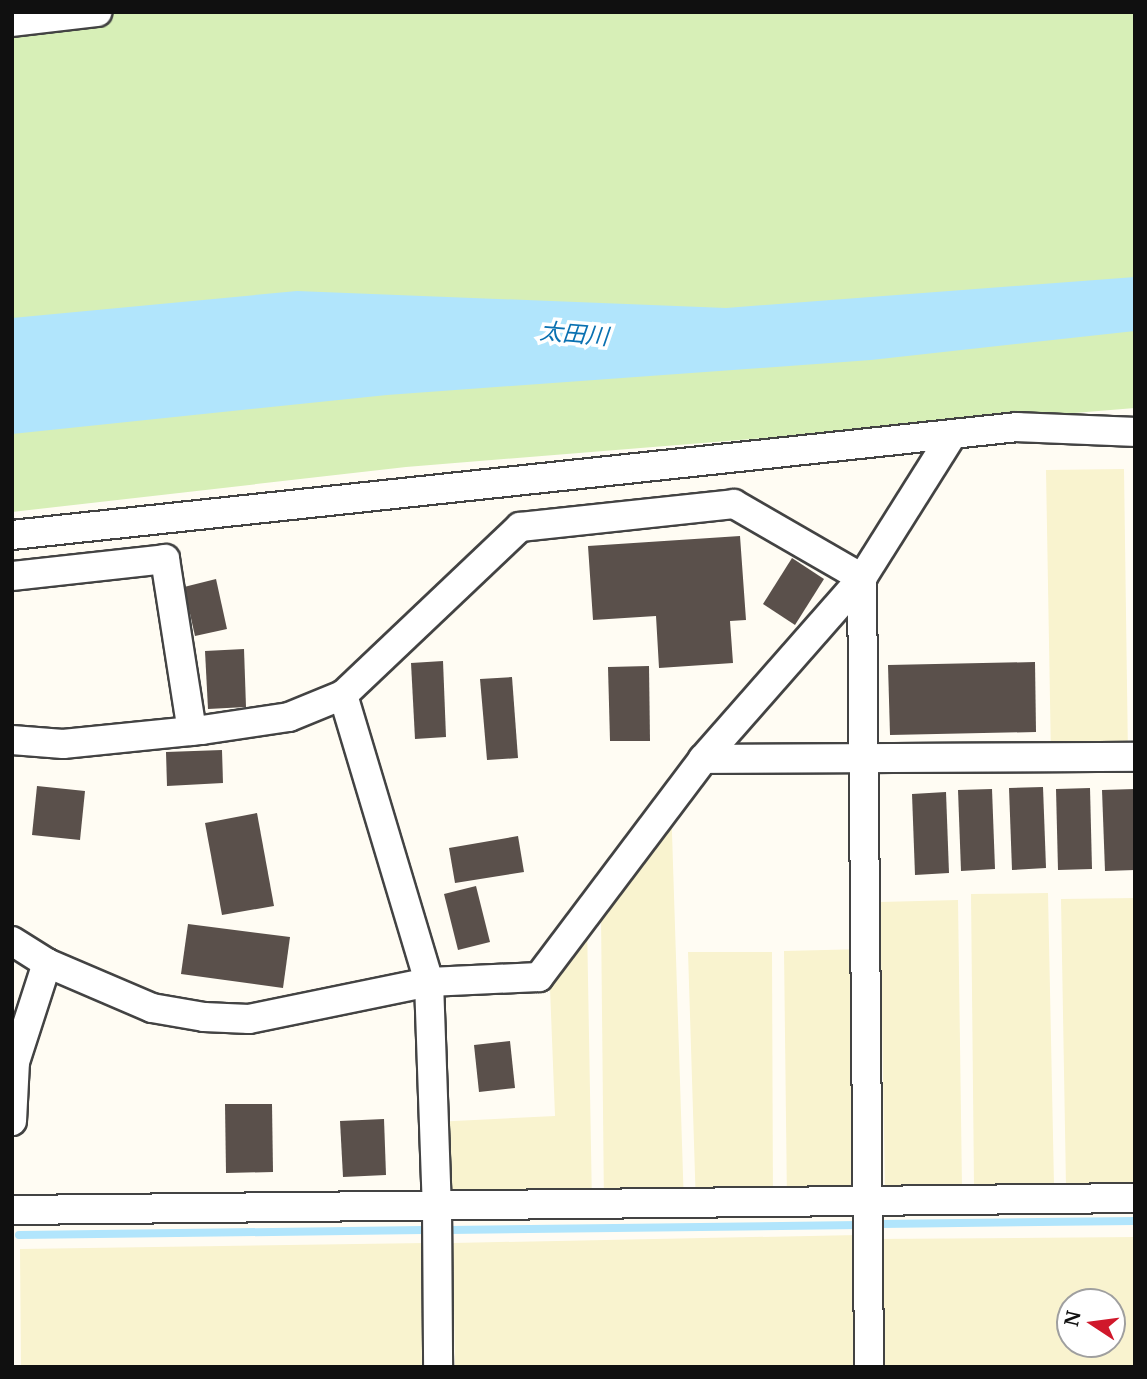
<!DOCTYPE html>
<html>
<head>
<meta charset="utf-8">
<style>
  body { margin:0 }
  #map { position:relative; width:1147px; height:1379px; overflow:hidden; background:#fffcf3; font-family:Merriweather,"Noto Sans JP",serif }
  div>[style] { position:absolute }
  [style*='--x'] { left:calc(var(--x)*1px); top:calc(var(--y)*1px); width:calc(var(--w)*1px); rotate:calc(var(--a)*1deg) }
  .farmland>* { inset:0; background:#f9f3cf }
  .green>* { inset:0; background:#d7efb7 }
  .water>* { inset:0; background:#b1e5fc }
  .stream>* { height:8px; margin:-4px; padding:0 4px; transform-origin:4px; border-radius:4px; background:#b1e5fc }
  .building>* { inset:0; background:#5a504b }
  .roads { filter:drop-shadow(2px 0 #434343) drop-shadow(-2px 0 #434343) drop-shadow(0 2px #434343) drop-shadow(0 -2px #434343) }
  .minor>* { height:28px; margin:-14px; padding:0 14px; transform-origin:14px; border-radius:14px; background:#fff }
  span { translate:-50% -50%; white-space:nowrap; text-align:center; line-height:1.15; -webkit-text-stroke:7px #fff; paint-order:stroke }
  .water-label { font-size:23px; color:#0a71b1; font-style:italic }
  .frame { position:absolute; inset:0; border:14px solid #101010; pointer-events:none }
  .north { position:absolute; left:1056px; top:1288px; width:70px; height:70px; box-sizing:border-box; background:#fff; border:2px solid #9f9f9f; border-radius:50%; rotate:283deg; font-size:19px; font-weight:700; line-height:28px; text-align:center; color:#101010 }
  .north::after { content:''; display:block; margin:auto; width:24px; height:32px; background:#d0182b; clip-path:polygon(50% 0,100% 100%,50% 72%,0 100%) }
</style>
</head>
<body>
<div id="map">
  <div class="farmland">
    <div style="clip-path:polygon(1124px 469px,1128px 757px,1051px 758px,1046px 470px)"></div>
    <div style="clip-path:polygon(671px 802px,684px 1206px,604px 1207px,601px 915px)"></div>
    <div style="clip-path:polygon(1048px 893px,1054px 1185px,974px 1186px,971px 894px)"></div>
    <div style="clip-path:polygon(1135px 898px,1135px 1186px,1066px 1187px,1061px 899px)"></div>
    <div style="clip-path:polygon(958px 900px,962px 1188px,885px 1190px,880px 902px)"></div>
    <div style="clip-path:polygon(587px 922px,592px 1204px,437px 1207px,434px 1122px,555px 1116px,549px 963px)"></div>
    <div style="clip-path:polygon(865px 949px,864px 1202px,787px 1203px,784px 951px)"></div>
    <div style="clip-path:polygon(688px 952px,772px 952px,773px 1207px,696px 1208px)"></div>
    <div style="clip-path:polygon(858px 1235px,858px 1367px,455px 1367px,453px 1243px)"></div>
    <div style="clip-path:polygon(evenodd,1135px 1237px,1135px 1367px,872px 1367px,872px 1239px,1135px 1237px,1070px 1302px,1112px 1302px,1112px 1344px,1070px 1344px,1070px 1302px)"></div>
    <div style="clip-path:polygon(425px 1243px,426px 1367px,21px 1367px,20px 1249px)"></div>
  </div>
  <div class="green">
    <div style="clip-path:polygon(12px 12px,1135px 12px,1135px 408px,406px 467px,12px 512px)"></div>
  </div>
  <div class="water">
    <div style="clip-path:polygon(1135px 277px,1135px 331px,871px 360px,387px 395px,12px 434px,12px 318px,297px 291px,726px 308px)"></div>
  </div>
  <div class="stream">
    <div style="--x:881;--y:1224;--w:254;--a:-0.7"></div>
    <div style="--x:449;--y:1230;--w:410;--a:-0.7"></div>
    <div style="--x:19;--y:1235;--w:404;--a:-0.7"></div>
  </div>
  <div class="building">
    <div style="clip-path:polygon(740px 536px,746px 620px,730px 621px,733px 663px,659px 668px,656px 616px,593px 620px,588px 546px)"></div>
    <div style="clip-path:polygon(792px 558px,824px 579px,795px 625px,763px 604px)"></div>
    <div style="clip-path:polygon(216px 579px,227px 629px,195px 636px,184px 587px)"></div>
    <div style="clip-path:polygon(244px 649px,246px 707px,208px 709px,205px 651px)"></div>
    <div style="clip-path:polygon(443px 661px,446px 737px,415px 739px,411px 663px)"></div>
    <div style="clip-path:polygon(1035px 662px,1036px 732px,890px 735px,888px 665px)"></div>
    <div style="clip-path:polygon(649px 666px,650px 741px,610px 741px,608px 667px)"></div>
    <div style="clip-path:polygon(512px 677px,518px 758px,487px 760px,480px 679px)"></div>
    <div style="clip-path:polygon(222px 750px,223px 783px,167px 786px,166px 752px)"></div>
    <div style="clip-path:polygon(37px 786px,85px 791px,80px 840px,32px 835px)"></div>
    <div style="clip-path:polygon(1043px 787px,1046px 868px,1012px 870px,1009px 788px)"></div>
    <div style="clip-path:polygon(1090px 788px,1092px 869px,1058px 870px,1056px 789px)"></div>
    <div style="clip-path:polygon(992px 789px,995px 869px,961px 871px,958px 790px)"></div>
    <div style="clip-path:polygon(1135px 789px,1135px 870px,1105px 871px,1102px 790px)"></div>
    <div style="clip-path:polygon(946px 792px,949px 873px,915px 875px,912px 794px)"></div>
    <div style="clip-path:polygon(257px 813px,274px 906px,222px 915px,205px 823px)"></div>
    <div style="clip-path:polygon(518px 836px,524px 872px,455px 883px,449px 848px)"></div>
    <div style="clip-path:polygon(476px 886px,490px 942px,458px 950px,444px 894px)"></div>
    <div style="clip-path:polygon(188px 924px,290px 937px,283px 988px,181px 974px)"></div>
    <div style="clip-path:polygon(510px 1041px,515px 1088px,479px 1092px,474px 1045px)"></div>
    <div style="clip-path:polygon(225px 1104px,272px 1104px,273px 1172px,226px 1173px)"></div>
    <div style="clip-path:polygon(384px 1119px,386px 1175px,343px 1177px,340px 1121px)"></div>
  </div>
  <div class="roads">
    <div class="minor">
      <div style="--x:12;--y:22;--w:86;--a:-6.7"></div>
      <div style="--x:12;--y:535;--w:1011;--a:-6.13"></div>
      <div style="--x:1017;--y:427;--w:118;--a:2.4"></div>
      <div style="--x:12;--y:576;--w:154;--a:-6.3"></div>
      <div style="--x:165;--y:559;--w:174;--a:81.1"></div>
      <div style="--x:343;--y:695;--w:300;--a:73.3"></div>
      <div style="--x:429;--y:982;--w:225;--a:88"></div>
      <div style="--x:437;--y:1207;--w:160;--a:89.6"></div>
      <div style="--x:12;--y:740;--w:51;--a:4.5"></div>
      <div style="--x:63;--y:744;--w:140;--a:-5.8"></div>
      <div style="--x:202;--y:730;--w:88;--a:-8.5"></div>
      <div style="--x:289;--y:717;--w:58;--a:-22.2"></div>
      <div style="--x:343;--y:695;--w:244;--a:-43.5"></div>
      <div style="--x:520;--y:527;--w:215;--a:-6.1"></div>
      <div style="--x:734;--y:504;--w:148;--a:30"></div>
      <div style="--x:862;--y:578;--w:789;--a:89.49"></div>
      <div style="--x:703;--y:759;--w:432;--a:-0.3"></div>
      <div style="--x:12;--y:941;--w:41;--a:32.2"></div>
      <div style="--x:47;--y:963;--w:114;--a:23.2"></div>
      <div style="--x:152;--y:1008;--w:53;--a:9.8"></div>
      <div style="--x:204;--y:1017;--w:45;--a:2.5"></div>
      <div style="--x:249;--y:1019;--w:184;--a:-11.6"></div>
      <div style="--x:429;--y:982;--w:110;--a:-2.6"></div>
      <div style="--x:539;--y:977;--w:273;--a:-53"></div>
      <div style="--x:703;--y:759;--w:241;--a:-48.7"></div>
      <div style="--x:862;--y:578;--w:169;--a:-57.8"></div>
      <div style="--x:12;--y:1121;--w:59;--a:-87.1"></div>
      <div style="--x:15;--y:1062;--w:104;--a:-72.1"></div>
      <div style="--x:12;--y:1210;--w:1123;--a:-0.61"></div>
    </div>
  </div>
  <div class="water-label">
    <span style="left:574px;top:334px;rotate:5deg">太田川</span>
  </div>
  <div class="frame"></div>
  <div class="north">N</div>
</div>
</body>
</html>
